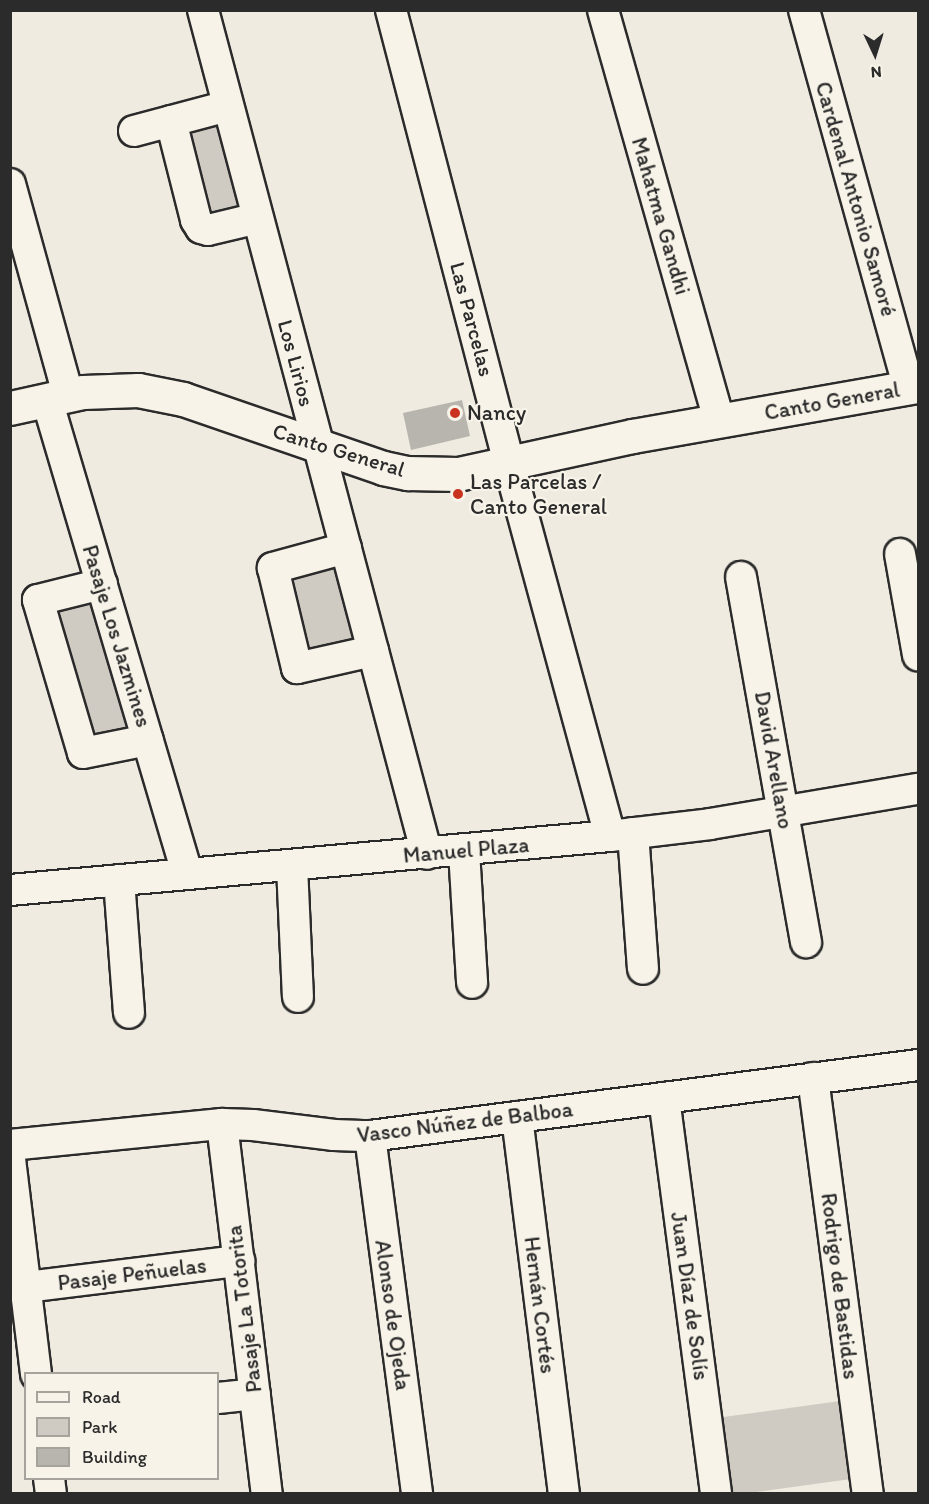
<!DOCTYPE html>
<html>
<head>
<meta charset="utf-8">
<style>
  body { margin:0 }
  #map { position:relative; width:929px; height:1504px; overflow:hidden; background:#efebe0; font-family:Itim,sans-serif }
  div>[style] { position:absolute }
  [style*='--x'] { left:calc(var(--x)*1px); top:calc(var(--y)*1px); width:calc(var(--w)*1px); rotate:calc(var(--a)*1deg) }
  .green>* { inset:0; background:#cfcbc2 }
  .building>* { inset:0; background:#b8b5ae }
  .roads { filter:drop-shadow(2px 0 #2b2b2b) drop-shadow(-2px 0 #2b2b2b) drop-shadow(0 2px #2b2b2b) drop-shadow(0 -2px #2b2b2b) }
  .street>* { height:30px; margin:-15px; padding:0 15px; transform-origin:15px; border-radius:15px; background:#f7f3e8 }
  .secondary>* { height:33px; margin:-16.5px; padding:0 16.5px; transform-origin:16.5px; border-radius:16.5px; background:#f7f3e8 }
  .dots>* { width:16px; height:16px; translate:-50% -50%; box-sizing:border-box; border:3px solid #f7f3e8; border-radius:50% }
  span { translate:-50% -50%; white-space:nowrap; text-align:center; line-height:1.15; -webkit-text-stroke:4.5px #f7f3e8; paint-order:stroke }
  .street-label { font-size:22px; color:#2b2b2b }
  .poi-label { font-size:22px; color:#2b2b2b }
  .left { translate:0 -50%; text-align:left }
  .frame { position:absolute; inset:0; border:12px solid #2b2b2b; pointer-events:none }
  .legend { position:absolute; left:24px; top:1372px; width:195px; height:108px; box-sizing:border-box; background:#f7f3e8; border:2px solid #a5a39c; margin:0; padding:8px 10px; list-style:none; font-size:18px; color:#2b2b2b }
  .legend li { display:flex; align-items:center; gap:12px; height:30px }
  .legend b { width:30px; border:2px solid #a5a39c }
  .north { position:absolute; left:845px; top:24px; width:60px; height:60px; -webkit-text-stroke:4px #f7f3e8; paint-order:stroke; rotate:176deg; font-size:16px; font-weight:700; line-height:24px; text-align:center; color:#2b2b2b }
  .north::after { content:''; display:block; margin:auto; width:21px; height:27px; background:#2b2b2b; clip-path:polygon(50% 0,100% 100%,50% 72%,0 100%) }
</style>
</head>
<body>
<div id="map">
  <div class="green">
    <div style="clip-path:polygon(218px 120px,243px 215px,210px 223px,187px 127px)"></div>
    <div style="clip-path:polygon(334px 565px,355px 643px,304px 657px,283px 579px)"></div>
    <div style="clip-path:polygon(102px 601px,137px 731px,92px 743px,56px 613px)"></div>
    <div style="clip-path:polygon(840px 1401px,851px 1479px,749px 1493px,727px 1493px,716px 1418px)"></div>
  </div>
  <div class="building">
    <div style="clip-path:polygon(462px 400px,470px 436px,411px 450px,403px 413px)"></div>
  </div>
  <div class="roads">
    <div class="street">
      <div style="--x:203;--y:10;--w:873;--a:75.14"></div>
      <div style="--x:391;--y:10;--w:469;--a:75.4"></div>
      <div style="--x:509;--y:464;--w:385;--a:74.8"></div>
      <div style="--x:603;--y:10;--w:427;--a:74.2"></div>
      <div style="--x:804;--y:10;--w:392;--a:74.5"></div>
      <div style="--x:171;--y:121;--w:102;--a:75.8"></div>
      <div style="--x:196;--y:220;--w:9;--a:58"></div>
      <div style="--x:201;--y:228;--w:7;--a:16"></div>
      <div style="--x:208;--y:230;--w:51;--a:-13.5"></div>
      <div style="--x:134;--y:131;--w:97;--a:-14.9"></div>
      <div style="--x:10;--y:184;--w:219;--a:74.6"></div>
      <div style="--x:47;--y:400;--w:494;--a:73.5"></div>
      <div style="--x:346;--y:548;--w:76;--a:164.7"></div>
      <div style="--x:273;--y:568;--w:103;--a:76.5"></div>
      <div style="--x:297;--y:668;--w:78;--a:-12.6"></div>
      <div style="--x:900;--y:554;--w:103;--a:79.9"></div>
      <div style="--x:741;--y:577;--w:371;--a:79.9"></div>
      <div style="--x:102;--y:584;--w:66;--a:166"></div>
      <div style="--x:38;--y:600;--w:159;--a:73.6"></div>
      <div style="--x:83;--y:753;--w:66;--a:-11.3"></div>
      <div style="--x:633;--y:833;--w:136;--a:85.8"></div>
      <div style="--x:464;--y:851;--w:132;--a:86.5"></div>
      <div style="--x:292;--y:866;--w:131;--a:87.4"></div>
      <div style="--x:119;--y:880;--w:133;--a:85.7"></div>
      <div style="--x:10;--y:890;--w:602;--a:-5.14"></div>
      <div style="--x:610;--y:836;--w:101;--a:-6.8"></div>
      <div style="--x:710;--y:824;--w:211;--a:-9.6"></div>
      <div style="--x:813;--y:1078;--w:420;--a:82.5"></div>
      <div style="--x:664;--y:1098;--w:399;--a:82.5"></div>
      <div style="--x:517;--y:1117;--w:380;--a:82.9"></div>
      <div style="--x:222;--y:1124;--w:373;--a:83.1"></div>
      <div style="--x:370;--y:1136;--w:361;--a:82.5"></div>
      <div style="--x:10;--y:1145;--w:213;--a:-5.7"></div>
      <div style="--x:222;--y:1124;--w:31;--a:2"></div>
      <div style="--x:253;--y:1125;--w:82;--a:7"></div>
      <div style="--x:334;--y:1135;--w:36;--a:2"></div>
      <div style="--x:370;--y:1136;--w:553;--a:-7.38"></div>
      <div style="--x:10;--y:1159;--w:217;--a:83.1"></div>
      <div style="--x:26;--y:1287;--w:215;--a:-7"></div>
      <div style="--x:218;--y:1398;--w:37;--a:-6"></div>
      <div style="--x:49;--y:1478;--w:16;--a:83"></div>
    </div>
    <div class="secondary">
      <div style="--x:10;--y:408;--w:75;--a:-12.4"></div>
      <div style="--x:83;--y:392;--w:55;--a:-2.1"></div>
      <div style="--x:138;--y:390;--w:46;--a:11.3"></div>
      <div style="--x:183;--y:399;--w:212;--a:19"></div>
      <div style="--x:383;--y:468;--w:25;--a:12"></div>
      <div style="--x:407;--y:473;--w:51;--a:1.1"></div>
      <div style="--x:458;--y:474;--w:179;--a:-12.3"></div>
      <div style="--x:633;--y:436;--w:289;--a:-10"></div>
    </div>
  </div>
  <div class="dots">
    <div style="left:455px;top:413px;background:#c8321e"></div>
    <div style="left:458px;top:494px;background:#c8321e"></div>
  </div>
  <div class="street-label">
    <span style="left:856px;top:199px;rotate:74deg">Cardenal Antonio Samoré</span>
    <span style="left:661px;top:216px;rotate:74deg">Mahatma Gandhi</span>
    <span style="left:472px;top:319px;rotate:75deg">Las Parcelas</span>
    <span style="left:296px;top:363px;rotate:75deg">Los Lirios</span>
    <span style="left:832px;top:401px;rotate:-10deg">Canto General</span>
    <span style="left:339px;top:450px;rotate:17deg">Canto General</span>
    <span style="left:117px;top:636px;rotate:73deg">Pasaje Los Jazmines</span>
    <span style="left:774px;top:760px;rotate:80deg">David Arellano</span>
    <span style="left:466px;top:850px;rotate:-5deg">Manuel Plaza</span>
    <span style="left:465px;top:1122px;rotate:-7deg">Vasco Núñez de Balboa</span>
    <span style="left:132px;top:1274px;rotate:-7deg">Pasaje Peñuelas</span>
    <span style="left:840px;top:1286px;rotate:83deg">Rodrigo de Bastidas</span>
    <span style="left:690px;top:1296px;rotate:82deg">Juan Díaz de Solís</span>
    <span style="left:540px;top:1305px;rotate:83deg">Hernán Cortés</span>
    <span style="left:244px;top:1309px;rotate:-97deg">Pasaje La Totorita</span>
    <span style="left:393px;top:1315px;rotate:82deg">Alonso de Ojeda</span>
  </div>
  <div class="poi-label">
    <span class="left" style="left:467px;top:413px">Nancy</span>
    <span class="left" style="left:470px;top:494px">Las Parcelas /<br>Canto General</span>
  </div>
  <div class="frame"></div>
  <ul class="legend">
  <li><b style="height:8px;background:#f7f3e8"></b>Road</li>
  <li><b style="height:16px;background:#cfcbc2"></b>Park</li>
  <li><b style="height:16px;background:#b8b5ae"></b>Building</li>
  </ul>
  <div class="north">N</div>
</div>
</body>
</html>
